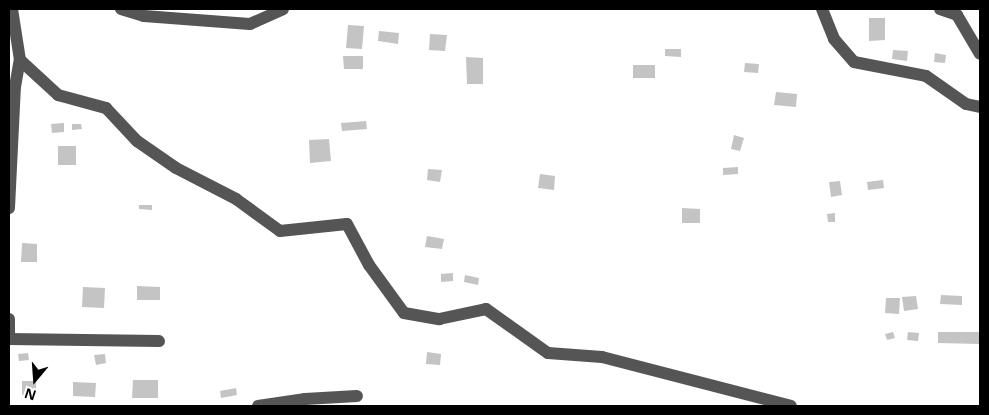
<!DOCTYPE html>
<html>
<head>
<meta charset="utf-8">
<style>
  body { margin:0 }
  #map { position:relative; width:989px; height:415px; overflow:hidden; background:#fff; font-family:"Open Sans",sans-serif }
  div>[style] { position:absolute }
  [style*='--x'] { left:calc(var(--x)*1px); top:calc(var(--y)*1px); width:calc(var(--w)*1px); rotate:calc(var(--a)*1deg) }
  .building>* { inset:0; background:#c4c4c4 }
  .minor>* { height:12px; margin:-6px; padding:0 6px; transform-origin:6px; border-radius:6px; background:#555 }
  span { translate:-50% -50%; white-space:nowrap; text-align:center; line-height:1.15; -webkit-text-stroke:5px #fff; paint-order:stroke }
  .frame { position:absolute; inset:0; border:10px solid #000; pointer-events:none }
  .north { position:absolute; left:10px; top:355px; width:50px; height:50px; -webkit-text-stroke:4px #fff; paint-order:stroke; rotate:198deg; font-size:14px; font-weight:700; line-height:20px; text-align:center; color:#000 }
  .north::after { content:''; display:block; margin:auto; width:18px; height:22px; background:#000; clip-path:polygon(50% 0,100% 100%,50% 72%,0 100%) }
</style>
</head>
<body>
<div id="map">
  <div class="building">
    <div style="clip-path:polygon(869px 18px,885px 18px,885px 40px,869px 41px)"></div>
    <div style="clip-path:polygon(348px 25px,364px 26px,362px 49px,346px 48px)"></div>
    <div style="clip-path:polygon(379px 31px,399px 33px,398px 44px,378px 41px)"></div>
    <div style="clip-path:polygon(430px 34px,447px 35px,445px 51px,429px 50px)"></div>
    <div style="clip-path:polygon(665px 49px,681px 49px,681px 57px,665px 56px)"></div>
    <div style="clip-path:polygon(893px 50px,908px 51px,907px 61px,892px 59px)"></div>
    <div style="clip-path:polygon(935px 53px,946px 55px,945px 63px,934px 62px)"></div>
    <div style="clip-path:polygon(343px 56px,363px 56px,363px 69px,344px 69px)"></div>
    <div style="clip-path:polygon(466px 57px,483px 58px,483px 84px,467px 84px)"></div>
    <div style="clip-path:polygon(745px 63px,759px 64px,758px 73px,744px 72px)"></div>
    <div style="clip-path:polygon(633px 65px,655px 65px,655px 78px,633px 78px)"></div>
    <div style="clip-path:polygon(776px 92px,797px 94px,796px 107px,774px 105px)"></div>
    <div style="clip-path:polygon(366px 121px,367px 129px,342px 131px,341px 123px)"></div>
    <div style="clip-path:polygon(64px 123px,64px 132px,52px 133px,51px 124px)"></div>
    <div style="clip-path:polygon(72px 124px,81px 124px,82px 129px,72px 130px)"></div>
    <div style="clip-path:polygon(734px 135px,744px 138px,740px 151px,731px 149px)"></div>
    <div style="clip-path:polygon(329px 139px,331px 161px,310px 163px,309px 140px)"></div>
    <div style="clip-path:polygon(58px 146px,76px 146px,76px 165px,58px 165px)"></div>
    <div style="clip-path:polygon(738px 167px,738px 174px,723px 175px,723px 168px)"></div>
    <div style="clip-path:polygon(428px 169px,442px 170px,440px 182px,427px 180px)"></div>
    <div style="clip-path:polygon(540px 174px,555px 176px,554px 190px,538px 188px)"></div>
    <div style="clip-path:polygon(883px 180px,884px 188px,868px 190px,867px 182px)"></div>
    <div style="clip-path:polygon(840px 181px,842px 195px,831px 197px,829px 182px)"></div>
    <div style="clip-path:polygon(139px 205px,152px 205px,152px 210px,139px 209px)"></div>
    <div style="clip-path:polygon(682px 208px,700px 209px,700px 223px,682px 223px)"></div>
    <div style="clip-path:polygon(835px 213px,835px 222px,828px 222px,827px 214px)"></div>
    <div style="clip-path:polygon(427px 236px,444px 239px,442px 249px,425px 247px)"></div>
    <div style="clip-path:polygon(22px 243px,37px 244px,37px 262px,21px 262px)"></div>
    <div style="clip-path:polygon(453px 273px,453px 281px,441px 282px,441px 274px)"></div>
    <div style="clip-path:polygon(465px 275px,479px 278px,478px 285px,464px 282px)"></div>
    <div style="clip-path:polygon(137px 286px,160px 287px,160px 300px,137px 300px)"></div>
    <div style="clip-path:polygon(83px 287px,105px 288px,104px 308px,82px 307px)"></div>
    <div style="clip-path:polygon(941px 295px,962px 296px,962px 305px,940px 304px)"></div>
    <div style="clip-path:polygon(916px 296px,918px 309px,904px 311px,902px 297px)"></div>
    <div style="clip-path:polygon(886px 298px,900px 298px,899px 314px,885px 313px)"></div>
    <div style="clip-path:polygon(893px 332px,895px 338px,887px 340px,885px 334px)"></div>
    <div style="clip-path:polygon(908px 332px,919px 333px,918px 341px,907px 340px)"></div>
    <div style="clip-path:polygon(938px 332px,980px 332px,980px 344px,938px 343px)"></div>
    <div style="clip-path:polygon(427px 352px,441px 354px,440px 365px,426px 364px)"></div>
    <div style="clip-path:polygon(28px 353px,29px 360px,19px 361px,18px 354px)"></div>
    <div style="clip-path:polygon(105px 354px,106px 363px,96px 365px,94px 355px)"></div>
    <div style="clip-path:polygon(133px 380px,158px 380px,158px 398px,132px 398px)"></div>
    <div style="clip-path:polygon(22px 381px,36px 381px,36px 395px,22px 395px)"></div>
    <div style="clip-path:polygon(73px 382px,96px 383px,95px 397px,73px 396px)"></div>
    <div style="clip-path:polygon(236px 388px,237px 395px,221px 398px,220px 391px)"></div>
  </div>
  <div class="minor">
    <div style="--x:121;--y:9;--w:24;--a:17"></div>
    <div style="--x:144;--y:16;--w:106;--a:4.3"></div>
    <div style="--x:250;--y:24;--w:36;--a:-24"></div>
    <div style="--x:822;--y:9;--w:32;--a:68"></div>
    <div style="--x:834;--y:39;--w:30;--a:49"></div>
    <div style="--x:854;--y:62;--w:73;--a:11"></div>
    <div style="--x:926;--y:76;--w:49;--a:35"></div>
    <div style="--x:966;--y:104;--w:14;--a:12"></div>
    <div style="--x:940;--y:9;--w:18;--a:19"></div>
    <div style="--x:957;--y:15;--w:45;--a:59.5"></div>
    <div style="--x:20;--y:60;--w:52;--a:42.6"></div>
    <div style="--x:58;--y:95;--w:50;--a:15.2"></div>
    <div style="--x:106;--y:108;--w:45;--a:46.8"></div>
    <div style="--x:137;--y:141;--w:47;--a:34.7"></div>
    <div style="--x:176;--y:168;--w:68;--a:27.3"></div>
    <div style="--x:236;--y:199;--w:54;--a:36"></div>
    <div style="--x:280;--y:231;--w:67;--a:-6"></div>
    <div style="--x:347;--y:224;--w:47;--a:61.8"></div>
    <div style="--x:369;--y:265;--w:59;--a:53.9"></div>
    <div style="--x:404;--y:313;--w:36;--a:10"></div>
    <div style="--x:439;--y:319;--w:48;--a:-12"></div>
    <div style="--x:486;--y:309;--w:76;--a:35.4"></div>
    <div style="--x:548;--y:353;--w:54;--a:4.2"></div>
    <div style="--x:602;--y:357;--w:195;--a:14.5"></div>
    <div style="--x:9;--y:208;--w:121;--a:-87.2"></div>
    <div style="--x:15;--y:87;--w:27;--a:-80"></div>
    <div style="--x:20;--y:60;--w:52;--a:-98.9"></div>
    <div style="--x:9;--y:319;--w:20;--a:90"></div>
    <div style="--x:9;--y:339;--w:150;--a:0.8"></div>
    <div style="--x:258;--y:406;--w:48;--a:-8.5"></div>
    <div style="--x:305;--y:399;--w:52;--a:-3.3"></div>
  </div>
  <div class="frame"></div>
  <div class="north">N</div>
</div>
</body>
</html>
